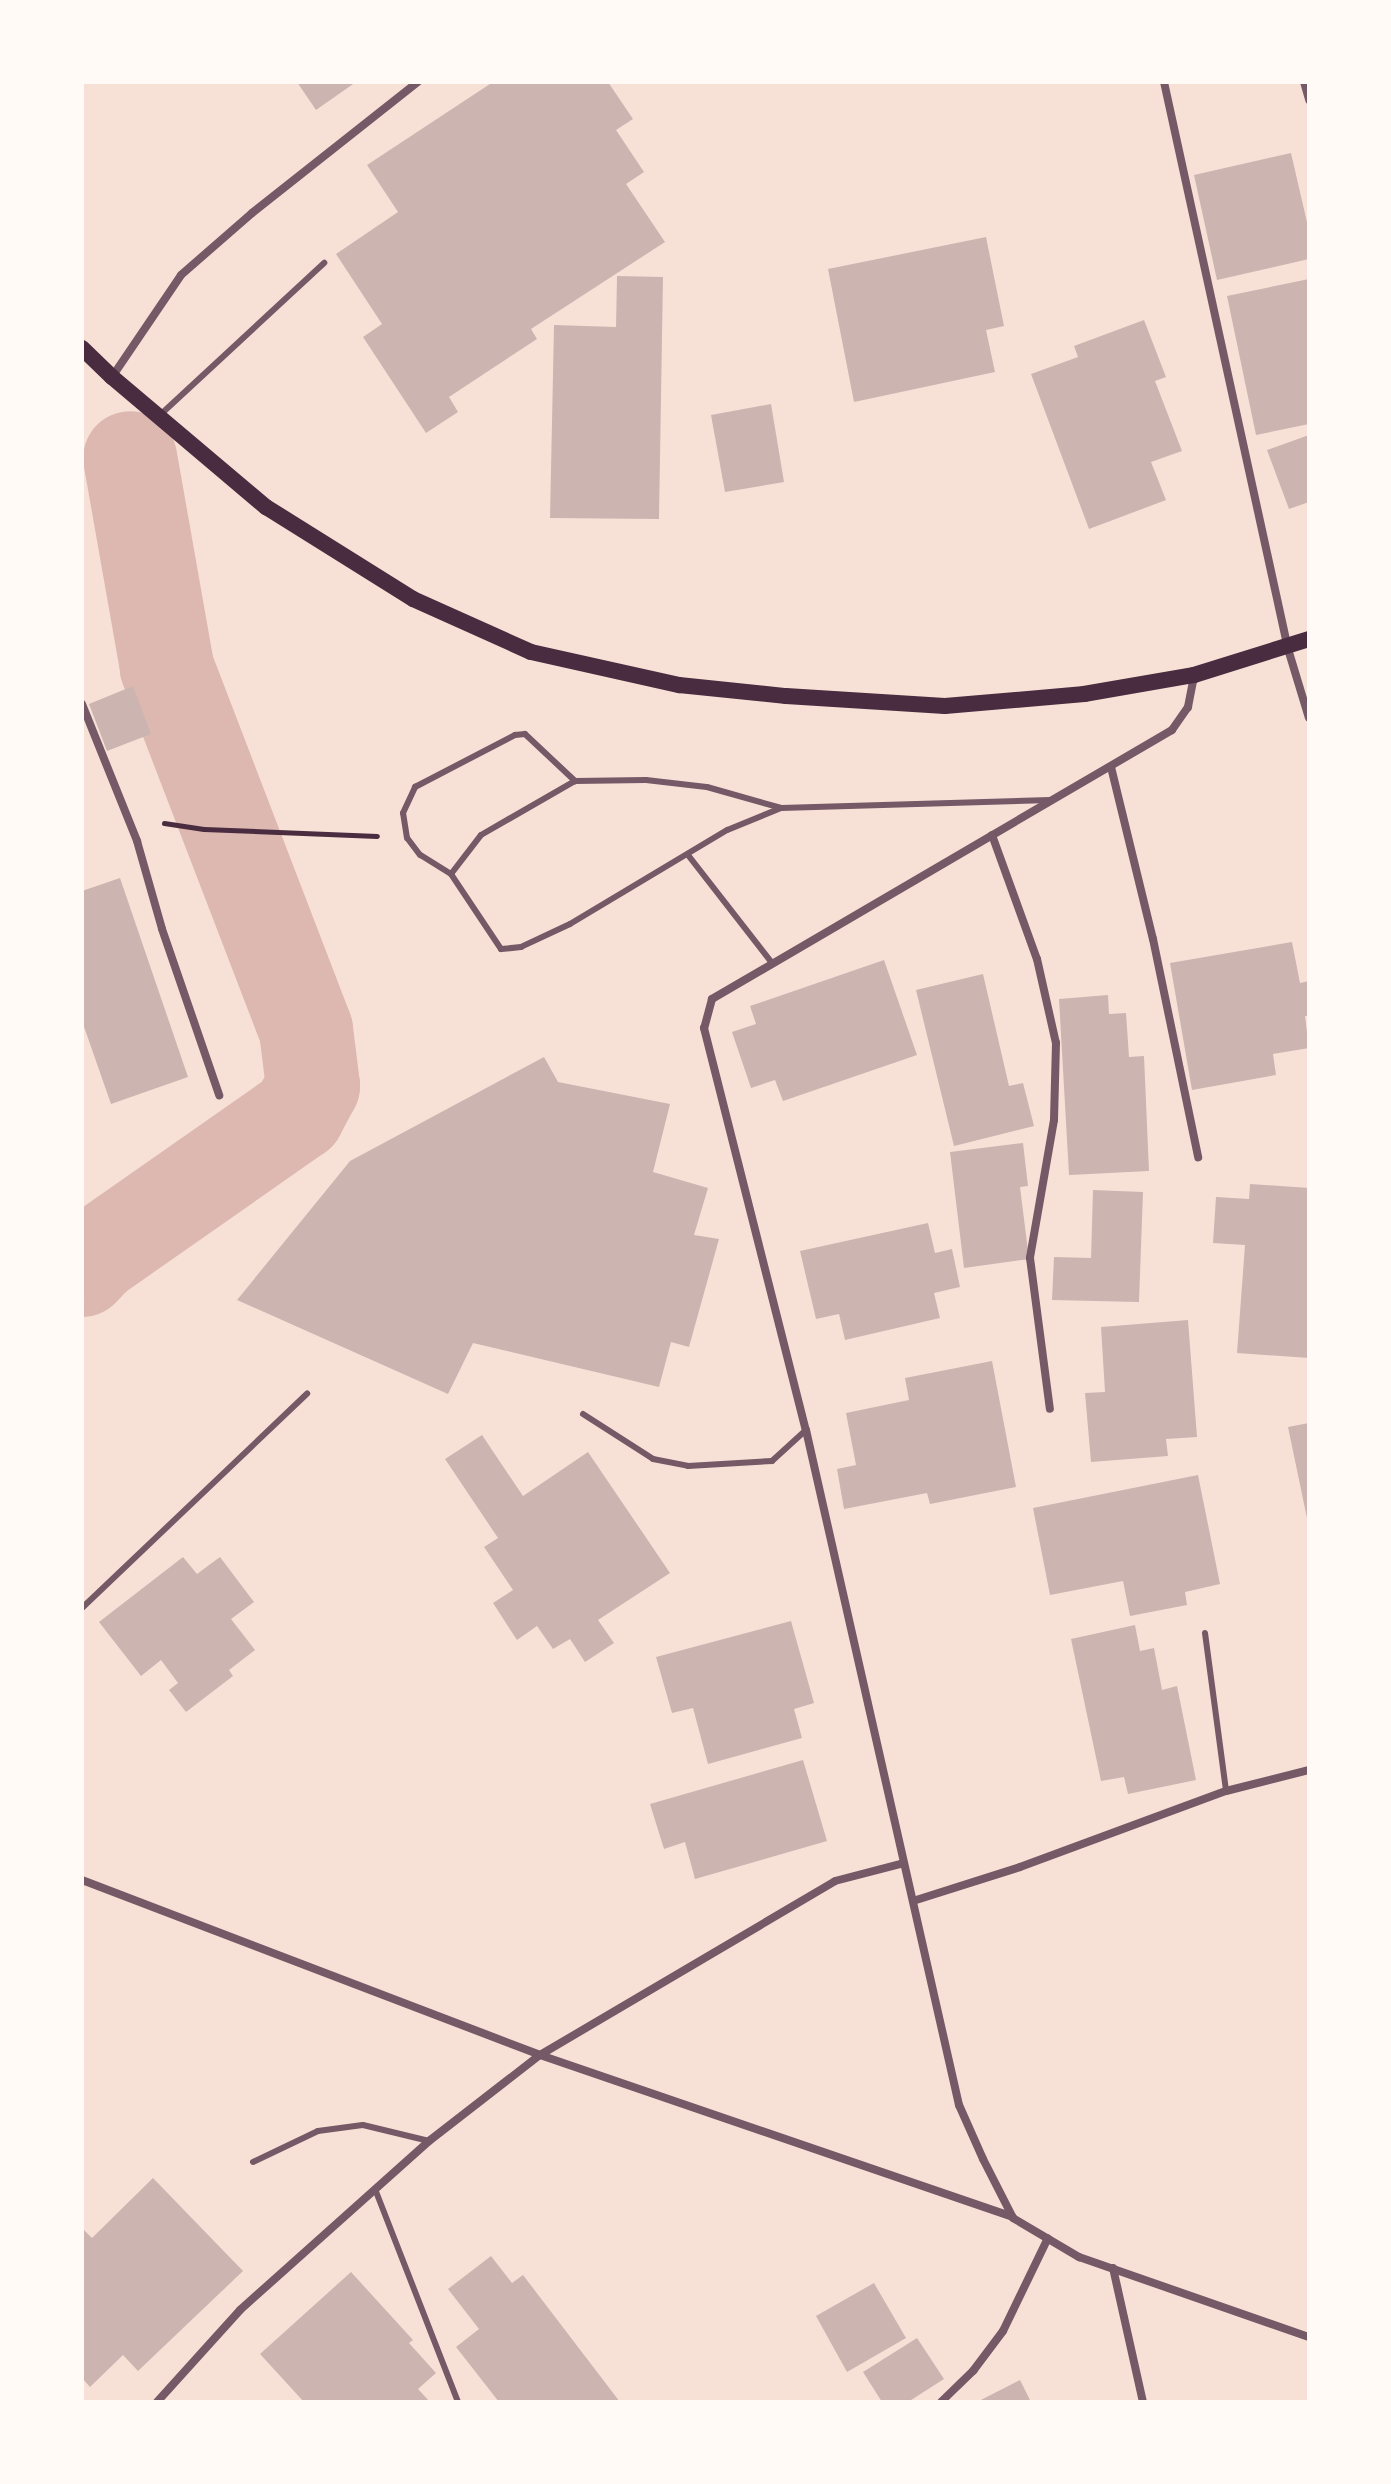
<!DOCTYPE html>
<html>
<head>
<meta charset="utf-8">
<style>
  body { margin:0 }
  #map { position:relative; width:1391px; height:2484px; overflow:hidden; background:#f7e1d7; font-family:Jost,sans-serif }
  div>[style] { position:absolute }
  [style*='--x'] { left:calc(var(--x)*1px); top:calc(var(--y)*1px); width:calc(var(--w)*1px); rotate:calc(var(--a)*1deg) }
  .river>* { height:94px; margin:-47px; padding:0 47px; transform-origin:47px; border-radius:47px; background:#dcb8b0 }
  .building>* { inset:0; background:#ccb4b1 }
  .path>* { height:5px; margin:-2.5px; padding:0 2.5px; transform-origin:2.5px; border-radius:2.5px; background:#4a2c40 }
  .service>* { height:6px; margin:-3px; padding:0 3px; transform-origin:3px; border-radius:3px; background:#755966 }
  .minor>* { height:8px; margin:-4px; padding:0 4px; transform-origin:4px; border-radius:4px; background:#755966 }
  .secondary>* { height:16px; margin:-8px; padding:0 8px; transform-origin:8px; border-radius:8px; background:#4a2c40 }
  span { translate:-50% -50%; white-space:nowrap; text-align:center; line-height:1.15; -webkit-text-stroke:8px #fffaf5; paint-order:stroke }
  .frame { position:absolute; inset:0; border:84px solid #fffaf5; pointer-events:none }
</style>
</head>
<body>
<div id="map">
  <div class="river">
    <div style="--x:82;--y:1270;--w:19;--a:-47"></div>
    <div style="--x:95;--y:1256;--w:248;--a:-35"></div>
    <div style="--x:298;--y:1114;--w:32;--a:-62"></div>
    <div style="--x:313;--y:1086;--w:56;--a:-97.1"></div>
    <div style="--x:306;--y:1030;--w:389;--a:-111"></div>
    <div style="--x:167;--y:667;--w:212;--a:-100"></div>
  </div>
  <div class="building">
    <div style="clip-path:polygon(297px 82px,356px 82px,316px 110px)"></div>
    <div style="clip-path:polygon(493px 82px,608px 82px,633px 119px,616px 130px,644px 172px,626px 184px,665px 242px,531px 329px,537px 339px,449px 397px,458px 412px,426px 433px,363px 337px,382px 324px,336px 254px,398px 212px,367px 165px)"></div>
    <div style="clip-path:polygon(1291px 153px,1309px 231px,1309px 259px,1217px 280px,1194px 175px)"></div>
    <div style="clip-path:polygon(986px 237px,1004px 326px,986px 330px,995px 372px,854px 402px,828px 269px)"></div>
    <div style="clip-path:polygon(617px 276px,663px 277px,659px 519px,550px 518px,554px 325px,616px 327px)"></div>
    <div style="clip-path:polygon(1309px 279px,1309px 424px,1256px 435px,1227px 296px)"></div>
    <div style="clip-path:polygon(1144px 320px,1166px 377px,1155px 381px,1182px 451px,1151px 462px,1166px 500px,1089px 529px,1031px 374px,1078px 357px,1074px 346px)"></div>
    <div style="clip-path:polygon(771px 404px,784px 482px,725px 492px,711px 415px)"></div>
    <div style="clip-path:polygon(1309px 435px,1309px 502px,1289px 509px,1267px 450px)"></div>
    <div style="clip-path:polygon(133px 686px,151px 734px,107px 751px,89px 704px)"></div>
    <div style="clip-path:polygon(120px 878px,188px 1077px,111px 1104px,82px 1021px,82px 891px)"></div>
    <div style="clip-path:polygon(1292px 942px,1300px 983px,1309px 981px,1309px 1016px,1305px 1016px,1309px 1048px,1273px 1054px,1276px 1075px,1192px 1090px,1170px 963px)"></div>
    <div style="clip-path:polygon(884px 960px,917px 1055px,783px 1101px,775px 1080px,751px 1088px,732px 1032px,756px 1024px,750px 1006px)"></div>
    <div style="clip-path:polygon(983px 974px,1009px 1086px,1023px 1083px,1034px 1126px,954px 1146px,916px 990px)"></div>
    <div style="clip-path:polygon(1108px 995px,1109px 1014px,1126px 1013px,1129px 1057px,1144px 1056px,1149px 1171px,1069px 1175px,1059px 999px)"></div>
    <div style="clip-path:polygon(544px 1057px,558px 1082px,670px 1104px,653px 1172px,708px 1188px,694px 1235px,719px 1239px,689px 1347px,671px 1342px,659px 1387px,473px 1343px,448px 1394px,237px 1300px,350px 1161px)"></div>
    <div style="clip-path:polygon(1023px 1143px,1028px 1186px,1020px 1187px,1029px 1259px,964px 1268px,950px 1152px)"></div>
    <div style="clip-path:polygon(1250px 1184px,1309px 1188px,1309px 1358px,1237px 1353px,1245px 1245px,1213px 1243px,1216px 1197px,1249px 1199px)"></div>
    <div style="clip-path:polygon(1093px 1190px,1143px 1192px,1139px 1302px,1052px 1300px,1054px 1257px,1091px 1258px)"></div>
    <div style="clip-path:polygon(928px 1223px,935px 1253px,952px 1249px,960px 1287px,934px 1293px,940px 1318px,845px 1340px,839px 1314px,816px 1319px,800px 1251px)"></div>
    <div style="clip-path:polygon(1188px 1320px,1197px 1437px,1166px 1439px,1168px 1456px,1091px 1462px,1085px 1393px,1105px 1392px,1101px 1327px)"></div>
    <div style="clip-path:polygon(992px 1361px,1016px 1487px,930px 1504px,927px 1493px,844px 1509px,837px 1469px,856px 1465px,846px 1413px,909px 1400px,905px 1378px)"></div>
    <div style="clip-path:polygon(1309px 1423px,1309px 1523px,1308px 1523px,1288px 1427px)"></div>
    <div style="clip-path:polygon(482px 1435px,523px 1496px,588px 1452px,670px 1573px,598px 1620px,614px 1643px,585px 1662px,570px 1639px,553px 1649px,537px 1626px,517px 1640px,493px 1603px,513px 1590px,484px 1547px,498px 1538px,445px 1459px)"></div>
    <div style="clip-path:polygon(1198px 1475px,1220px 1584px,1185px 1592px,1187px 1605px,1130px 1616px,1123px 1581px,1050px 1595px,1033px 1508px)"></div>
    <div style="clip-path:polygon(183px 1557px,197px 1574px,220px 1557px,254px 1602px,231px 1619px,255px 1650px,229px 1670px,233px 1676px,186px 1712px,169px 1690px,178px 1683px,161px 1660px,141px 1676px,99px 1622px)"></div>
    <div style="clip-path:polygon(791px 1621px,814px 1703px,794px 1709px,802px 1738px,708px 1764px,693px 1708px,672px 1713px,656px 1657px)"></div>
    <div style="clip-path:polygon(1135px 1625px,1140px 1651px,1154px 1648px,1162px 1690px,1177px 1686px,1196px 1780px,1128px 1794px,1124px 1777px,1101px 1781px,1071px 1639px)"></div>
    <div style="clip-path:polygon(803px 1760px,827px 1841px,695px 1879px,685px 1842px,664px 1849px,650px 1804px)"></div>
    <div style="clip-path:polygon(153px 2178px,243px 2271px,138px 2371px,123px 2355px,90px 2387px,82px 2378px,82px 2228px,92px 2238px)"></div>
    <div style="clip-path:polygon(491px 2256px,512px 2283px,523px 2275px,620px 2402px,499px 2402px,456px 2347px,479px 2329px,448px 2289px)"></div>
    <div style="clip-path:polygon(351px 2272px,413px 2340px,409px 2343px,436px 2373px,418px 2389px,430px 2402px,304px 2402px,260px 2354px)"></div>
    <div style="clip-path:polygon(874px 2283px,906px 2338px,847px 2372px,816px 2316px)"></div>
    <div style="clip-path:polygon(917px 2338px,944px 2379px,908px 2402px,882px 2402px,863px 2372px)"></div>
    <div style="clip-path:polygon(1020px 2380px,1031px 2402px,977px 2402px)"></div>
  </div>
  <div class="path">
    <div style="--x:164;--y:823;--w:40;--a:8.5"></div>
    <div style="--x:204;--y:829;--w:173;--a:2.3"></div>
  </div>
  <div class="service">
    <div style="--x:160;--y:415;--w:224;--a:-42.8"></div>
    <div style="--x:781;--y:808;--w:269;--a:-1.7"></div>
    <div style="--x:688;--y:855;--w:138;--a:52.1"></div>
    <div style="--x:451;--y:874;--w:49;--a:-52.4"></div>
    <div style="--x:481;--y:835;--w:108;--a:-29.9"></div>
    <div style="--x:575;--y:781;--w:71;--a:-0.8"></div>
    <div style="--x:646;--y:780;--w:61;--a:6.5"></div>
    <div style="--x:707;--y:787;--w:77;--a:15.8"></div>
    <div style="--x:781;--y:808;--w:58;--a:157.8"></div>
    <div style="--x:727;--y:830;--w:183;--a:149.1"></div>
    <div style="--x:570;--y:924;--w:54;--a:154.9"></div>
    <div style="--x:521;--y:947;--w:20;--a:174"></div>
    <div style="--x:501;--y:949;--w:90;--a:-123.7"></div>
    <div style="--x:451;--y:874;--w:36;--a:-148"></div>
    <div style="--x:420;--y:855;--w:21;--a:-127"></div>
    <div style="--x:407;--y:838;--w:25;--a:-99"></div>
    <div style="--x:403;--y:813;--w:29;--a:-65"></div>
    <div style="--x:415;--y:787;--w:113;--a:-27.5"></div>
    <div style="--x:515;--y:735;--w:10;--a:-6"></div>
    <div style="--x:525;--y:734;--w:69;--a:43.2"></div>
    <div style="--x:583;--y:1414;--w:83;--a:32.7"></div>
    <div style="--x:653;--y:1459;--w:36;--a:11"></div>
    <div style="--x:688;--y:1466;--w:84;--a:-3.4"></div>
    <div style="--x:772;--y:1461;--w:46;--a:-42.4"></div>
    <div style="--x:82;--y:1608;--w:311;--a:-43.6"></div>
    <div style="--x:1205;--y:1633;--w:159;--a:82.4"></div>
    <div style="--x:253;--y:2162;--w:72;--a:-25.5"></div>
    <div style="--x:318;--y:2131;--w:45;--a:-7.6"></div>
    <div style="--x:363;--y:2125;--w:68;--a:13.6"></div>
    <div style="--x:375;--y:2189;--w:229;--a:68.7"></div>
  </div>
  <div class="minor">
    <div style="--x:1164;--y:82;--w:580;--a:77.66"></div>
    <div style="--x:1288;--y:649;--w:72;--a:73.1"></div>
    <div style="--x:1304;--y:82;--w:19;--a:74"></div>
    <div style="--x:112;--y:377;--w:123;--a:-55.9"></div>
    <div style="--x:181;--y:275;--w:94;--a:-41.1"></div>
    <div style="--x:252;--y:213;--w:211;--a:-38.3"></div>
    <div style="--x:1194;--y:676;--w:32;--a:101"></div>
    <div style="--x:1188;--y:707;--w:28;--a:125"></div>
    <div style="--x:1172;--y:730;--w:533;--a:149.68"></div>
    <div style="--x:712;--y:999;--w:30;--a:105"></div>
    <div style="--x:704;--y:1028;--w:415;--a:75.8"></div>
    <div style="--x:806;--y:1430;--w:692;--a:77.23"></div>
    <div style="--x:959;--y:2105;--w:59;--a:66"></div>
    <div style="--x:983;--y:2159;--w:66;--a:63"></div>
    <div style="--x:1013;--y:2218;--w:77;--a:30.6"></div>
    <div style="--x:1079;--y:2257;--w:244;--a:19.2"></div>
    <div style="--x:82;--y:704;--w:148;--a:68.1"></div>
    <div style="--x:137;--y:841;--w:91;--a:74.1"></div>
    <div style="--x:162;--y:929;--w:176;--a:71"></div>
    <div style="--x:1111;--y:767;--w:177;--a:76.3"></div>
    <div style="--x:1153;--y:939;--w:223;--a:78.3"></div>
    <div style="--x:992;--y:835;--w:132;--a:70.1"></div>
    <div style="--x:1037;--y:959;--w:86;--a:77.3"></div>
    <div style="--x:1056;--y:1043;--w:77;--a:91.5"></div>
    <div style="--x:1054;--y:1120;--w:140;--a:99.9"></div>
    <div style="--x:1030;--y:1258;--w:152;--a:82.5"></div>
    <div style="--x:82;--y:1880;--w:490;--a:20.9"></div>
    <div style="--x:540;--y:2055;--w:499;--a:18.9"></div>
    <div style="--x:913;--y:1901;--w:112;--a:-17.6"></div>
    <div style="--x:1020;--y:1867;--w:220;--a:-20.3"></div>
    <div style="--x:1226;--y:1791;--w:86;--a:-14.2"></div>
    <div style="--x:1113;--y:2268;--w:137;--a:77.4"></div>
    <div style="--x:157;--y:2402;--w:124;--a:-47.9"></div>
    <div style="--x:240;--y:2310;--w:254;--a:-41.8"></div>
    <div style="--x:429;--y:2141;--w:140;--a:-37.8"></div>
    <div style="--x:540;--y:2055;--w:342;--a:-30.5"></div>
    <div style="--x:835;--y:1881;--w:71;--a:-14.6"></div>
    <div style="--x:941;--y:2402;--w:45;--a:-44.1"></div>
    <div style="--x:973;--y:2371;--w:50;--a:-53.1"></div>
    <div style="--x:1003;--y:2331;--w:103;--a:-64.2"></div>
  </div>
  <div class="secondary">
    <div style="--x:82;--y:348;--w:42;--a:44"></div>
    <div style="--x:112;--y:377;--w:202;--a:40.2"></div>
    <div style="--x:266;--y:507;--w:173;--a:32"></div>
    <div style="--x:413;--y:599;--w:129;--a:24.2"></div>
    <div style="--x:531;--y:652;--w:152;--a:12.6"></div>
    <div style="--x:679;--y:685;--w:108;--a:5.9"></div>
    <div style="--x:786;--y:696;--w:159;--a:3.6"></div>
    <div style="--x:945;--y:706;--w:140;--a:-4.9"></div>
    <div style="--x:1084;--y:694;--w:112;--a:-9.8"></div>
    <div style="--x:1194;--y:675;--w:121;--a:-17.4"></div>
  </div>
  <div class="frame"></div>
</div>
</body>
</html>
